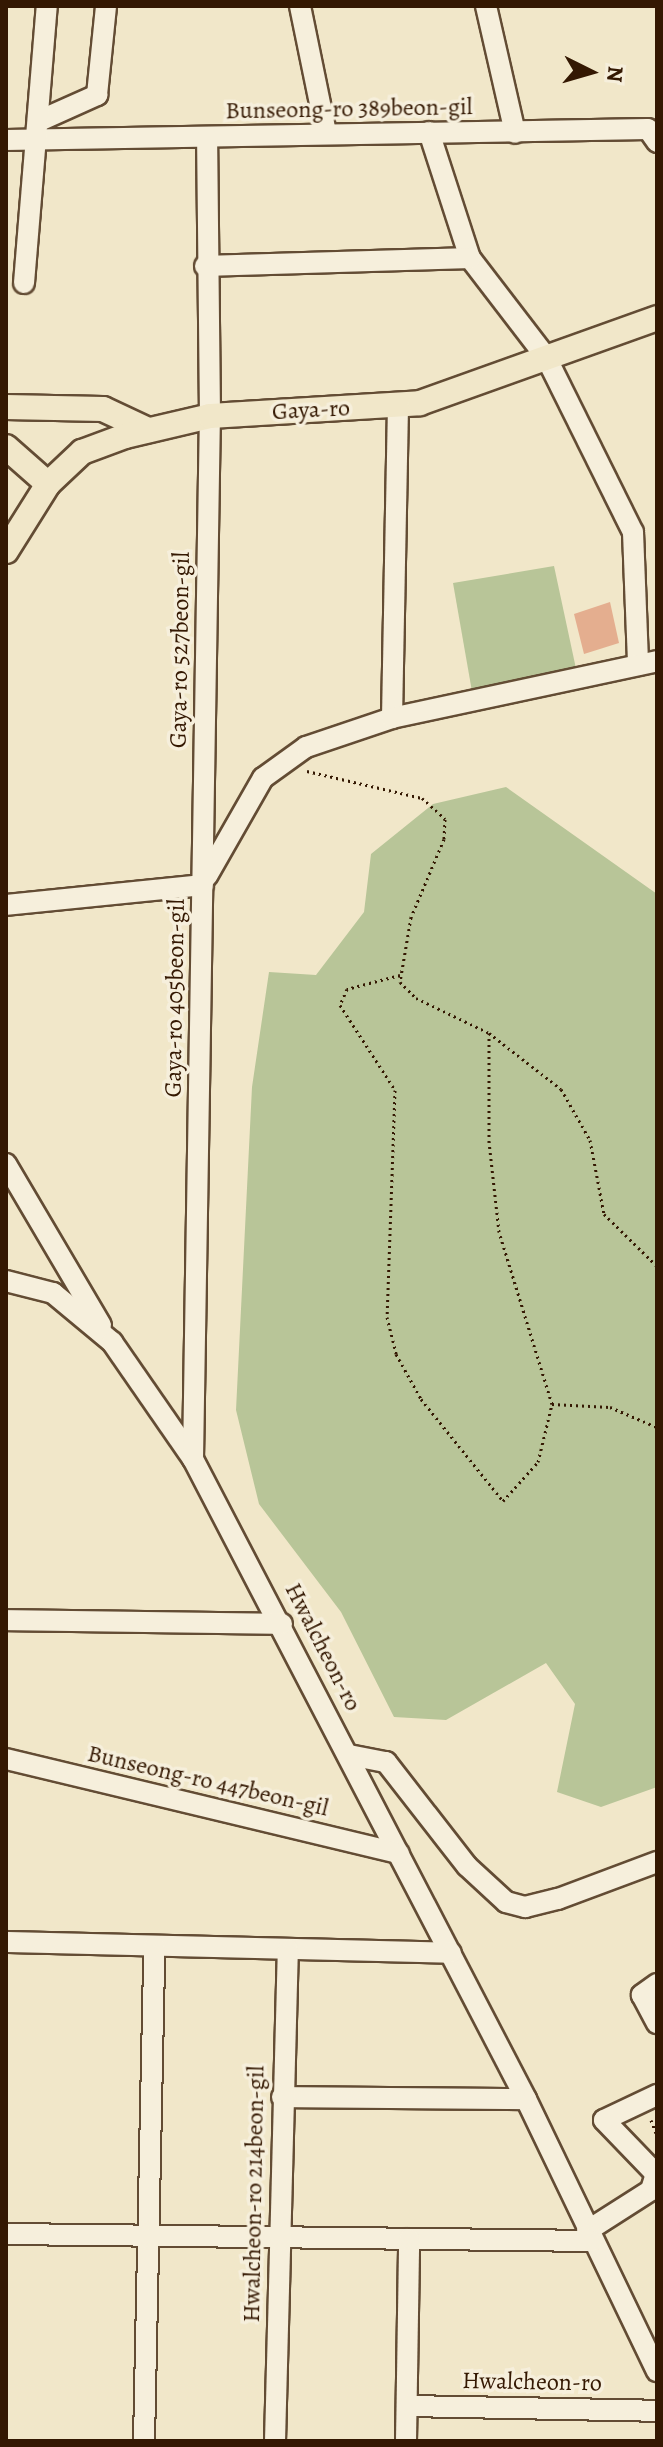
<!DOCTYPE html>
<html>
<head>
<meta charset="utf-8">
<style>
  body { margin:0 }
  #map { position:relative; width:663px; height:2447px; overflow:hidden; background:#f1e7c9; font-family:Alegreya,serif }
  div>[style] { position:absolute }
  [style*='--x'] { left:calc(var(--x)*1px); top:calc(var(--y)*1px); width:calc(var(--w)*1px); rotate:calc(var(--a)*1deg) }
  .green>* { inset:0; background:#b8c598 }
  .building>* { inset:0; background:#e4ae8f }
  .path>* { height:3px; margin-top:-1.5px; transform-origin:0; background:repeating-linear-gradient(90deg,#341802 0 2px,transparent 0 6px) }
  .roads { filter:drop-shadow(2px 0 #634c34) drop-shadow(-2px 0 #634c34) drop-shadow(0 2px #634c34) drop-shadow(0 -2px #634c34) }
  .minor>* { height:20px; margin:-10px; padding:0 10px; transform-origin:10px; border-radius:10px; background:#f6efdc }
  .major>* { height:24px; margin:-12px; padding:0 12px; transform-origin:12px; border-radius:12px; background:#f1e7c9 }
  span { translate:-50% -50%; white-space:nowrap; text-align:center; line-height:1.15; -webkit-text-stroke:7px #f6efdc; paint-order:stroke }
  .street-label { font-size:24px; color:#341802 }
  .frame { position:absolute; inset:0; border:8px solid #341802; pointer-events:none }
  .north { position:absolute; left:551px; top:32px; width:80px; height:80px; -webkit-text-stroke:6px #f6efdc; paint-order:stroke; rotate:95deg; font-size:22px; font-weight:700; line-height:32px; text-align:center; color:#341802 }
  .north::after { content:''; display:block; margin:auto; width:28px; height:36px; background:#341802; clip-path:polygon(50% 0,100% 100%,50% 72%,0 100%) }
</style>
</head>
<body>
<div id="map">
  <div class="green">
    <div style="clip-path:polygon(554px 566px,578px 678px,474px 703px,453px 583px)"></div>
    <div style="clip-path:polygon(506px 787px,657px 894px,657px 1787px,601px 1807px,557px 1792px,575px 1704px,546px 1663px,446px 1720px,394px 1717px,341px 1612px,259px 1504px,236px 1410px,252px 1087px,269px 972px,316px 975px,364px 912px,371px 854px,433px 804px)"></div>
  </div>
  <div class="building">
    <div style="clip-path:polygon(610px 602px,619px 643px,584px 654px,574px 614px)"></div>
  </div>
  <div class="path">
    <div style="--x:307;--y:771;--w:118;--a:13.2"></div>
    <div style="--x:422;--y:798;--w:31;--a:42"></div>
    <div style="--x:445;--y:819;--w:20;--a:93"></div>
    <div style="--x:444;--y:839;--w:85;--a:112.9"></div>
    <div style="--x:411;--y:917;--w:66;--a:99.6"></div>
    <div style="--x:400;--y:982;--w:23;--a:45"></div>
    <div style="--x:416;--y:998;--w:81;--a:25.6"></div>
    <div style="--x:489;--y:1033;--w:91;--a:37.9"></div>
    <div style="--x:561;--y:1089;--w:59;--a:60.4"></div>
    <div style="--x:590;--y:1140;--w:75;--a:79.3"></div>
    <div style="--x:604;--y:1214;--w:74;--a:44.5"></div>
    <div style="--x:400;--y:975;--w:55;--a:165.2"></div>
    <div style="--x:347;--y:989;--w:17;--a:114"></div>
    <div style="--x:340;--y:1005;--w:101;--a:57.1"></div>
    <div style="--x:395;--y:1090;--w:227;--a:92"></div>
    <div style="--x:387;--y:1317;--w:38;--a:76"></div>
    <div style="--x:396;--y:1354;--w:51;--a:60.9"></div>
    <div style="--x:421;--y:1399;--w:131;--a:51.2"></div>
    <div style="--x:503;--y:1501;--w:52;--a:-48.1"></div>
    <div style="--x:538;--y:1462;--w:60;--a:-76.4"></div>
    <div style="--x:552;--y:1404;--w:180;--a:-107.1"></div>
    <div style="--x:499;--y:1232;--w:91;--a:-96.3"></div>
    <div style="--x:489;--y:1142;--w:109;--a:-90"></div>
    <div style="--x:552;--y:1404;--w:58;--a:3"></div>
    <div style="--x:610;--y:1407;--w:51;--a:23.1"></div>
    <div style="--x:651;--y:2120;--w:17;--a:69"></div>
  </div>
  <div class="roads">
    <div class="minor">
      <div style="--x:300;--y:6;--w:130;--a:78.4"></div>
      <div style="--x:486;--y:6;--w:130;--a:77.1"></div>
      <div style="--x:39;--y:121;--w:64;--a:-24.1"></div>
      <div style="--x:97;--y:95;--w:89;--a:-84.2"></div>
      <div style="--x:429;--y:132;--w:133;--a:72"></div>
      <div style="--x:470;--y:258;--w:125;--a:52.5"></div>
      <div style="--x:546;--y:357;--w:195;--a:63.6"></div>
      <div style="--x:633;--y:532;--w:133;--a:87.8"></div>
      <div style="--x:6;--y:140;--w:642;--a:-0.98"></div>
      <div style="--x:648;--y:129;--w:16;--a:55"></div>
      <div style="--x:205;--y:266;--w:265;--a:-1.7"></div>
      <div style="--x:24;--y:283;--w:278;--a:-85.3"></div>
      <div style="--x:392;--y:718;--w:312;--a:-88.9"></div>
      <div style="--x:207;--y:876;--w:113;--a:-60.3"></div>
      <div style="--x:263;--y:778;--w:53;--a:-35.8"></div>
      <div style="--x:306;--y:747;--w:91;--a:-18.6"></div>
      <div style="--x:392;--y:718;--w:271;--a:-12.1"></div>
      <div style="--x:6;--y:905;--w:198;--a:-5.8"></div>
      <div style="--x:6;--y:1164;--w:187;--a:59.5"></div>
      <div style="--x:6;--y:1281;--w:49;--a:14.3"></div>
      <div style="--x:53;--y:1293;--w:77;--a:39.7"></div>
      <div style="--x:112;--y:1342;--w:142;--a:55.3"></div>
      <div style="--x:193;--y:1459;--w:721;--a:62.51"></div>
      <div style="--x:526;--y:2099;--w:302;--a:64.3"></div>
      <div style="--x:193;--y:1459;--w:1043;--a:-89.07"></div>
      <div style="--x:210;--y:416;--w:278;--a:-90.6"></div>
      <div style="--x:6;--y:1620;--w:276;--a:0.8"></div>
      <div style="--x:349;--y:1755;--w:38;--a:11"></div>
      <div style="--x:386;--y:1762;--w:132;--a:52.1"></div>
      <div style="--x:467;--y:1866;--w:53;--a:42.7"></div>
      <div style="--x:506;--y:1902;--w:20;--a:15"></div>
      <div style="--x:525;--y:1907;--w:34;--a:-14"></div>
      <div style="--x:558;--y:1899;--w:106;--a:-20.5"></div>
      <div style="--x:6;--y:1759;--w:404;--a:13.5"></div>
      <div style="--x:6;--y:1942;--w:445;--a:1.4"></div>
      <div style="--x:657;--y:1984;--w:19;--a:144"></div>
      <div style="--x:642;--y:1995;--w:32;--a:62"></div>
      <div style="--x:282;--y:2097;--w:244;--a:0.5"></div>
      <div style="--x:587;--y:2231;--w:76;--a:-32.6"></div>
      <div style="--x:651;--y:2190;--w:17;--a:-73"></div>
      <div style="--x:656;--y:2174;--w:75;--a:-133.9"></div>
      <div style="--x:604;--y:2120;--w:59;--a:-25.3"></div>
      <div style="--x:6;--y:2234;--w:586;--a:0.68"></div>
      <div style="--x:407;--y:2406;--w:250;--a:1.1"></div>
      <div style="--x:144;--y:2441;--w:495;--a:-88.8"></div>
      <div style="--x:275;--y:2441;--w:492;--a:-88.5"></div>
      <div style="--x:406;--y:2441;--w:202;--a:-89.1"></div>
    </div>
    <div class="major">
      <div style="--x:6;--y:407;--w:97;--a:1.2"></div>
      <div style="--x:103;--y:409;--w:50;--a:25"></div>
      <div style="--x:6;--y:447;--w:56;--a:41.4"></div>
      <div style="--x:6;--y:551;--w:79;--a:-57.9"></div>
      <div style="--x:48;--y:484;--w:47;--a:-43.3"></div>
      <div style="--x:82;--y:452;--w:46;--a:-20.4"></div>
      <div style="--x:125;--y:436;--w:87;--a:-13.2"></div>
      <div style="--x:210;--y:416;--w:210;--a:-3.5"></div>
      <div style="--x:420;--y:403;--w:252;--a:-19.7"></div>
    </div>
  </div>
  <div class="street-label">
    <span style="left:349px;top:109px;rotate:-1deg">Bunseong-ro 389beon-gil</span>
    <span style="left:311px;top:410px;rotate:-3deg">Gaya-ro</span>
    <span style="left:180px;top:650px;rotate:-89deg">Gaya-ro 527beon-gil</span>
    <span style="left:175px;top:998px;rotate:-89deg">Gaya-ro 405beon-gil</span>
    <span style="left:323px;top:1647px;rotate:63deg">Hwalcheon-ro</span>
    <span style="left:208px;top:1781px;rotate:13deg">Bunseong-ro 447beon-gil</span>
    <span style="left:254px;top:2194px;rotate:-89deg">Hwalcheon-ro 214beon-gil</span>
    <span style="left:532px;top:2382px;rotate:1deg">Hwalcheon-ro</span>
  </div>
  <div class="frame"></div>
  <div class="north">N</div>
</div>
</body>
</html>
